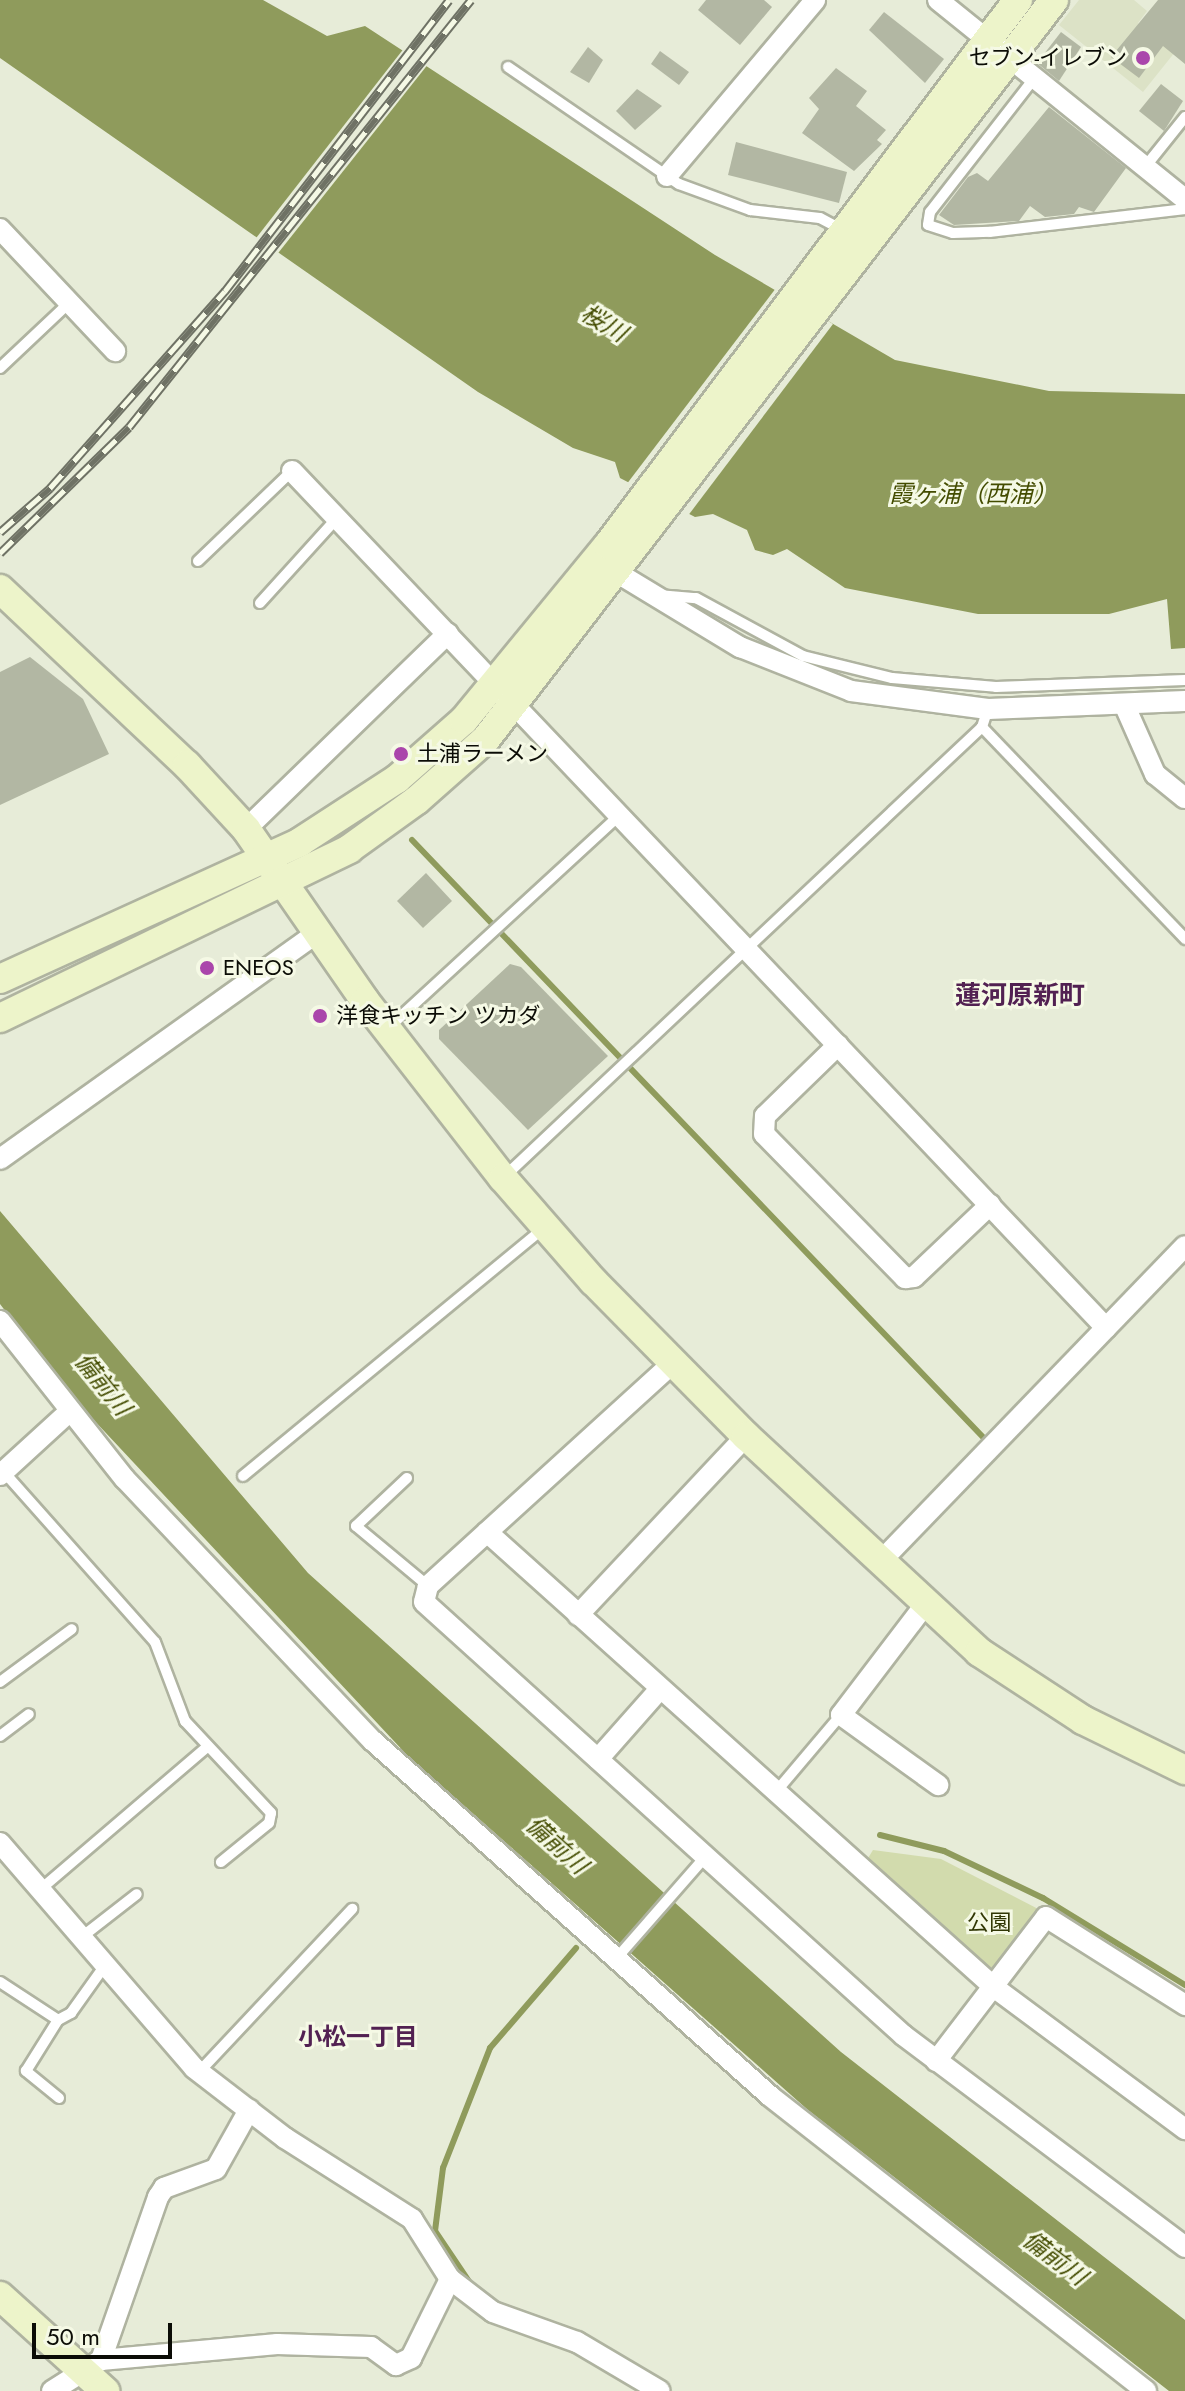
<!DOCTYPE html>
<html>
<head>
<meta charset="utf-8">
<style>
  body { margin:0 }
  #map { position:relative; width:1185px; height:2391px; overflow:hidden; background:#e7ecd8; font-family:Jost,"Noto Sans JP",sans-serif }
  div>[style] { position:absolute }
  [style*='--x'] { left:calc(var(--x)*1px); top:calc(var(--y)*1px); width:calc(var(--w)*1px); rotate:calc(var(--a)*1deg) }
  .built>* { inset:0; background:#dce2c6 }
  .green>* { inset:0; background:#d2dbad }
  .water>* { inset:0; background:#8f9b5c }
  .pier>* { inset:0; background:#e7ecd8 }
  .stream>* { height:6px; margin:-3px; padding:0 3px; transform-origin:3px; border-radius:3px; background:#8f9b5c }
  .building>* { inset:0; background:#b2b7a3 }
  .roads { filter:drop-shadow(2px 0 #afb3a0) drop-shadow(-2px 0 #afb3a0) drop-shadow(0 2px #afb3a0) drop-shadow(0 -2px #afb3a0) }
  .lane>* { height:10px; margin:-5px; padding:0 5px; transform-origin:5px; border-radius:5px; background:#fff }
  .street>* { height:20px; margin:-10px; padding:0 10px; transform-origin:10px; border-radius:10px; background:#fff }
  .secondary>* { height:28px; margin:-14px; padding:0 14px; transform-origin:14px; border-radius:14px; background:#edf4ca }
  .rail>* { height:9px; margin-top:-4.5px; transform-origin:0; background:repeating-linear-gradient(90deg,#f5f9e5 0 18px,#6f7265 0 36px); box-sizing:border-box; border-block:2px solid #6f7265 }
  .dots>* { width:22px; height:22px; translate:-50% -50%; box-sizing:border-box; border:4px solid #f5f9e5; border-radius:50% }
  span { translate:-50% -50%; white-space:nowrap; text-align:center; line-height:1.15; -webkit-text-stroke:6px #f5f9e5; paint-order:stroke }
  .poi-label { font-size:22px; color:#0b0c06 }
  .right { translate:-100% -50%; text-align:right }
  .left { translate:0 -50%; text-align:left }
  .park-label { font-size:22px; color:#313705 }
  .water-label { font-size:24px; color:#434c00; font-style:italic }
  .neighbourhood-label { font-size:24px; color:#522152; font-weight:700 }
  .quarter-label { font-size:26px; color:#522152; font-weight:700 }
  .scale { position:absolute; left:32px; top:2323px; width:140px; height:36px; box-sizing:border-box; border:4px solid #0b0c06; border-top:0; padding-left:10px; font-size:24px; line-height:28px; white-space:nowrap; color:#0b0c06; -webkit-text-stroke:6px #f5f9e5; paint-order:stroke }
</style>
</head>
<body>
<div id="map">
  <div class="built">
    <div style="clip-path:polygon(1079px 0,1134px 0,1147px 11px,1138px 23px,1175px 52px,1143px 92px,1059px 25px)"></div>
  </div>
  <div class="green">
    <div style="clip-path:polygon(873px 1850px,941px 1859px,1044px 1912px,998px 1970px,989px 1970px,865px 1863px)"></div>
  </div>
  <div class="water">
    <div style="clip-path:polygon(0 0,263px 0,327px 36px,365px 26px,715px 255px,895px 360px,1049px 391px,1185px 394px,1185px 648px,1171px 649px,1167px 599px,1109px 614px,978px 614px,845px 588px,787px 549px,773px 555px,755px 550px,747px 530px,713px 514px,695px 517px,620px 478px,615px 462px,573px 448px,478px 392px,0 58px)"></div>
    <div style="clip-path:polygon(0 1211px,308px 1573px,841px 2052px,1185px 2320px,1185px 2391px,1169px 2391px,808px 2110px,407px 1755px,62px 1386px,0 1304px)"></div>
  </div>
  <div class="pier">
    <div style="clip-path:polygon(405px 47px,429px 63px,275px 257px,253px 242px)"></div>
    <div style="clip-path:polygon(776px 288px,833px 324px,687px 517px,626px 485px)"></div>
  </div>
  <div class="stream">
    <div style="--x:412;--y:840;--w:826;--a:46.28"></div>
    <div style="--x:880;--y:1835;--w:66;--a:14"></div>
    <div style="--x:944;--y:1851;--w:110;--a:25.4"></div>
    <div style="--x:1043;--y:1898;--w:167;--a:31.5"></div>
    <div style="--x:470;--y:2283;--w:63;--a:-123.9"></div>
    <div style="--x:435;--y:2231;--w:64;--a:-82.8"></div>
    <div style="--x:443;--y:2168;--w:129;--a:-68.6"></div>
    <div style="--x:490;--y:2048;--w:132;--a:-49.3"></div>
  </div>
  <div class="building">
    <div style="clip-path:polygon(706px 0,764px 0,772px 7px,740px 45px,698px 10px)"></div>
    <div style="clip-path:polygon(1158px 0,1185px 0,1185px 64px,1163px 46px,1139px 78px,1111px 57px)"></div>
    <div style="clip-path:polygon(884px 12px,944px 59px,925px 83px,869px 30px)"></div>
    <div style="clip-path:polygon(1061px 32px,1081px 47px,1059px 81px,1037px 63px)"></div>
    <div style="clip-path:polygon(588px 47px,603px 60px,589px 83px,570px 72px)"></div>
    <div style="clip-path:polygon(660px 51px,689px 72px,679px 85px,651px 64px)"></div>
    <div style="clip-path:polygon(836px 68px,867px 91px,856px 106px,886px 130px,877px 140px,882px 144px,854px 171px,802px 133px,819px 109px,809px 98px)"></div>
    <div style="clip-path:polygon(1161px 84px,1183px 101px,1164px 131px,1139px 111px)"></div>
    <div style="clip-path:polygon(637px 89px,662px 106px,635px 130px,616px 111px)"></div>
    <div style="clip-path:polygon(1049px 107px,1126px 168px,1094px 212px,1079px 207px,1074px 214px,1045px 217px,1030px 206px,1019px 221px,954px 225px,939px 215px,968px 177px,977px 173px,988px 181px)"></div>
    <div style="clip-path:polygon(736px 142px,847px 172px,839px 203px,728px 175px)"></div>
    <div style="clip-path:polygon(30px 657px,83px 699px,109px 754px,0 805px,0 672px)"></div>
    <div style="clip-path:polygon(426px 873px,452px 901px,423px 928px,397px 901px)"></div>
    <div style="clip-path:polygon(510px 964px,521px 967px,608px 1056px,528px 1130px,439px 1039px,439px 1030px)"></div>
  </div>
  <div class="roads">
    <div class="lane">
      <div style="--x:508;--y:67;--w:207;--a:34.4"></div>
      <div style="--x:679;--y:184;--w:76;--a:20.1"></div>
      <div style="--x:750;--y:210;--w:70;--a:6.5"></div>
      <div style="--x:820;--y:218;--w:27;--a:28"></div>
      <div style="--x:1029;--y:85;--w:161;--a:127.9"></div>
      <div style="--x:930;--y:212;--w:13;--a:99"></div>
      <div style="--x:928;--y:225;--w:26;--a:18"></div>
      <div style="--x:953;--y:233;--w:37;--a:-2"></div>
      <div style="--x:990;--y:232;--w:196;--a:-6.7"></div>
      <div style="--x:1145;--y:167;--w:64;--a:-51.3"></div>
      <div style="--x:0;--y:368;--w:96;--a:-43.3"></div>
      <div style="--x:198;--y:561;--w:130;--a:-43.8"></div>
      <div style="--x:658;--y:595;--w:38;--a:5"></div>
      <div style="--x:696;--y:598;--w:122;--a:28.5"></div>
      <div style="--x:803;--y:656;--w:92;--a:13.9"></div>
      <div style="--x:892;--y:678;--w:104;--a:4.9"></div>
      <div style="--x:996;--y:687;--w:189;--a:-2.1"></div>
      <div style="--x:260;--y:603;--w:115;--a:-47.8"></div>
      <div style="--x:982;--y:727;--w:294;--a:46.2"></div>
      <div style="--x:387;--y:1029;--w:316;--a:-42.6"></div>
      <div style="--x:504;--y:1177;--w:656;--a:-43.27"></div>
      <div style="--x:982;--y:727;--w:19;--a:-72"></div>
      <div style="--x:4;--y:1472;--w:227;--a:48.4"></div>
      <div style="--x:155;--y:1642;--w:85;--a:69.2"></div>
      <div style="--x:185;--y:1721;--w:126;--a:46.9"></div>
      <div style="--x:271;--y:1813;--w:10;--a:101"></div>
      <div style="--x:269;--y:1823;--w:62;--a:140.9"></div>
      <div style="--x:243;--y:1476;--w:390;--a:-39.5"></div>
      <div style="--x:407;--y:1478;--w:70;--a:136.7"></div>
      <div style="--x:356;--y:1526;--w:94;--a:39.8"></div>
      <div style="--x:0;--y:1682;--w:89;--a:-36.4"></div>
      <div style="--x:0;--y:1736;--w:36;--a:-37"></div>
      <div style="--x:775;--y:1793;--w:102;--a:-49.8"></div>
      <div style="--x:42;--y:1888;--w:218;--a:-40.5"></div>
      <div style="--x:83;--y:1936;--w:68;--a:-37.9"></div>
      <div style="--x:615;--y:1960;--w:138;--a:-48.8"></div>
      <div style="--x:0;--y:1982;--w:69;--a:33.2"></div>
      <div style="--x:199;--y:2072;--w:224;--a:-46.8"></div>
      <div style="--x:59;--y:2098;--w:43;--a:-140.7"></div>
      <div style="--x:26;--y:2071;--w:60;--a:-57.9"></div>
      <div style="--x:58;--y:2020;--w:15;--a:-28"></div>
      <div style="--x:71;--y:2013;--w:60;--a:-54.5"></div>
    </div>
    <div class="street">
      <div style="--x:938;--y:0;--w:317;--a:38.9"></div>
      <div style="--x:667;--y:176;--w:230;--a:-49.9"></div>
      <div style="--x:0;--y:229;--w:168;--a:46.7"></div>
      <div style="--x:292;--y:471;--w:1182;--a:46.47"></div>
      <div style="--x:606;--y:566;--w:157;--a:31.2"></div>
      <div style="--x:740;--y:647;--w:119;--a:21.6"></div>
      <div style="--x:851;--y:691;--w:138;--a:7.5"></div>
      <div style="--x:988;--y:709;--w:197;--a:-2.3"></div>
      <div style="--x:1124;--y:704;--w:77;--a:66.1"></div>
      <div style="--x:1155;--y:774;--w:38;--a:39"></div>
      <div style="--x:246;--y:829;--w:281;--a:-44.1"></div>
      <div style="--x:838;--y:1045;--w:102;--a:135.8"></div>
      <div style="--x:765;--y:1116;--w:18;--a:93"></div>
      <div style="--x:764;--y:1134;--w:202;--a:45.6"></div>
      <div style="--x:905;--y:1278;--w:9;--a:-6"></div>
      <div style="--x:914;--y:1277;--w:105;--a:-43.5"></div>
      <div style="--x:0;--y:1159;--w:388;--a:-35.5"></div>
      <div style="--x:0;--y:1321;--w:201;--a:51.7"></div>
      <div style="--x:125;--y:1479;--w:361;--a:46.6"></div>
      <div style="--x:373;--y:1741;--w:533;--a:41.8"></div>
      <div style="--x:770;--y:2096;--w:478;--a:38.1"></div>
      <div style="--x:674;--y:1362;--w:333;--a:137.7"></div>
      <div style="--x:428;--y:1586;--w:16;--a:104"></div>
      <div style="--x:424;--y:1602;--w:646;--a:42.11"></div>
      <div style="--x:903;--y:2035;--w:353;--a:36.9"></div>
      <div style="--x:0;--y:1475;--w:95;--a:-42.4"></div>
      <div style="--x:487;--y:1532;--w:683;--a:41.91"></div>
      <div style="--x:995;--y:1988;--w:237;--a:36.6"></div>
      <div style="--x:880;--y:1562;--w:439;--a:-46"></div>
      <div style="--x:924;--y:1606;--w:137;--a:127.3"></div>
      <div style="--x:841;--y:1715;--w:120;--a:35.8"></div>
      <div style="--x:578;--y:1615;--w:245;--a:-46.8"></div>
      <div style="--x:598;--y:1759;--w:92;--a:-48.5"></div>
      <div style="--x:0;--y:1843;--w:297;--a:49.2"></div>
      <div style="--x:194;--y:2068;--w:115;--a:37.6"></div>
      <div style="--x:285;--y:2138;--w:151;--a:32.5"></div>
      <div style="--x:412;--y:2219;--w:71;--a:57.7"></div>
      <div style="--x:450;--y:2279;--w:54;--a:37.5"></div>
      <div style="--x:493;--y:2312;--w:89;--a:19.7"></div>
      <div style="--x:577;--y:2342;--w:96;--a:30.6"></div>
      <div style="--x:936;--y:2061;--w:181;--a:-52.6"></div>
      <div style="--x:1046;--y:1917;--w:165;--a:32.3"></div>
      <div style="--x:101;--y:2360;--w:173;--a:-70.7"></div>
      <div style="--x:158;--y:2197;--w:11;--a:-56"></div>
      <div style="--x:164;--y:2188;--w:55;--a:-20.1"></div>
      <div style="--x:216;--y:2169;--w:68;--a:-60.8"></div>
      <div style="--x:52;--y:2391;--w:58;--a:-32.3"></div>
      <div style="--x:101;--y:2360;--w:177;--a:-5.2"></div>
      <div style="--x:277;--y:2344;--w:94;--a:1.8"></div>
      <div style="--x:371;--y:2347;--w:31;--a:36"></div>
      <div style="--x:396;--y:2365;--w:17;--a:-25"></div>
      <div style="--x:411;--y:2358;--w:88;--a:-63.7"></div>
    </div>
    <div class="secondary">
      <div style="--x:0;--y:589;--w:257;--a:43.3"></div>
      <div style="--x:187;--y:765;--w:87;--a:47.3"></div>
      <div style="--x:246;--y:829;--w:209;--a:55.3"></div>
      <div style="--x:365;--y:1001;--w:224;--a:52.1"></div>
      <div style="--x:503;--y:1178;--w:137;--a:48.9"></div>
      <div style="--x:593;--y:1281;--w:218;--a:45.4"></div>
      <div style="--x:746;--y:1436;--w:318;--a:42.8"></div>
      <div style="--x:979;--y:1652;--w:124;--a:33.2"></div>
      <div style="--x:1083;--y:1720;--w:114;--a:26.1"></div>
      <div style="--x:0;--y:979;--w:330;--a:-24.5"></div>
      <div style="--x:300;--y:842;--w:116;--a:-33"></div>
      <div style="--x:397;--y:779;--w:89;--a:-41.4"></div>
      <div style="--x:464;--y:720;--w:227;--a:-50.6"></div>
      <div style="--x:608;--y:545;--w:682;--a:-53.05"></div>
      <div style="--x:0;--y:1018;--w:388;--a:-25.8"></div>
      <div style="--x:349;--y:849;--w:84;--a:-35.8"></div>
      <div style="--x:417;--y:800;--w:92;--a:-41.5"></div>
      <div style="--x:486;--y:739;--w:932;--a:-52.45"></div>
      <div style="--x:0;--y:2296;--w:142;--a:42.1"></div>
    </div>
  </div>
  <div class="rail">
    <div style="--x:0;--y:532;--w:67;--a:-41.3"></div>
    <div style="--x:50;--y:488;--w:264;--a:-48.4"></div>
    <div style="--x:225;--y:291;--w:367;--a:-52.4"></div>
    <div style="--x:0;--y:553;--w:180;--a:-44.3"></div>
    <div style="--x:129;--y:427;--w:547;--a:-51.31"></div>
  </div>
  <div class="dots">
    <div style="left:1143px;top:58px;background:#aa46ab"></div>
    <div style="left:401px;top:754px;background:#aa46ab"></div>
    <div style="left:207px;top:968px;background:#aa46ab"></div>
    <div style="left:320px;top:1016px;background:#aa46ab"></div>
  </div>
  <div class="poi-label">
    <span class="right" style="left:1127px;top:58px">セブン-イレブン</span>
    <span class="left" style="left:417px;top:754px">土浦ラーメン</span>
    <span class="left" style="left:223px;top:968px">ENEOS</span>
    <span class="left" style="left:336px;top:1016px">洋食キッチン ツカダ</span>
  </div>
  <div class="park-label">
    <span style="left:989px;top:1923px">公園</span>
  </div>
  <div class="water-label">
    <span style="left:604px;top:323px;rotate:31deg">桜川</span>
    <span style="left:973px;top:494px">霞ヶ浦（西浦）</span>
    <span style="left:103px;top:1384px;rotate:51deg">備前川</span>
    <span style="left:557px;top:1845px;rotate:42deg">備前川</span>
    <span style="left:1055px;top:2258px;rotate:37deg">備前川</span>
  </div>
  <div class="neighbourhood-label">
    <span style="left:358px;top:2037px">小松一丁目</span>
  </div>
  <div class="quarter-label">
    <span style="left:1020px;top:996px">蓮河原新町</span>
  </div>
  <div class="scale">50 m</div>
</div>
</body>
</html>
